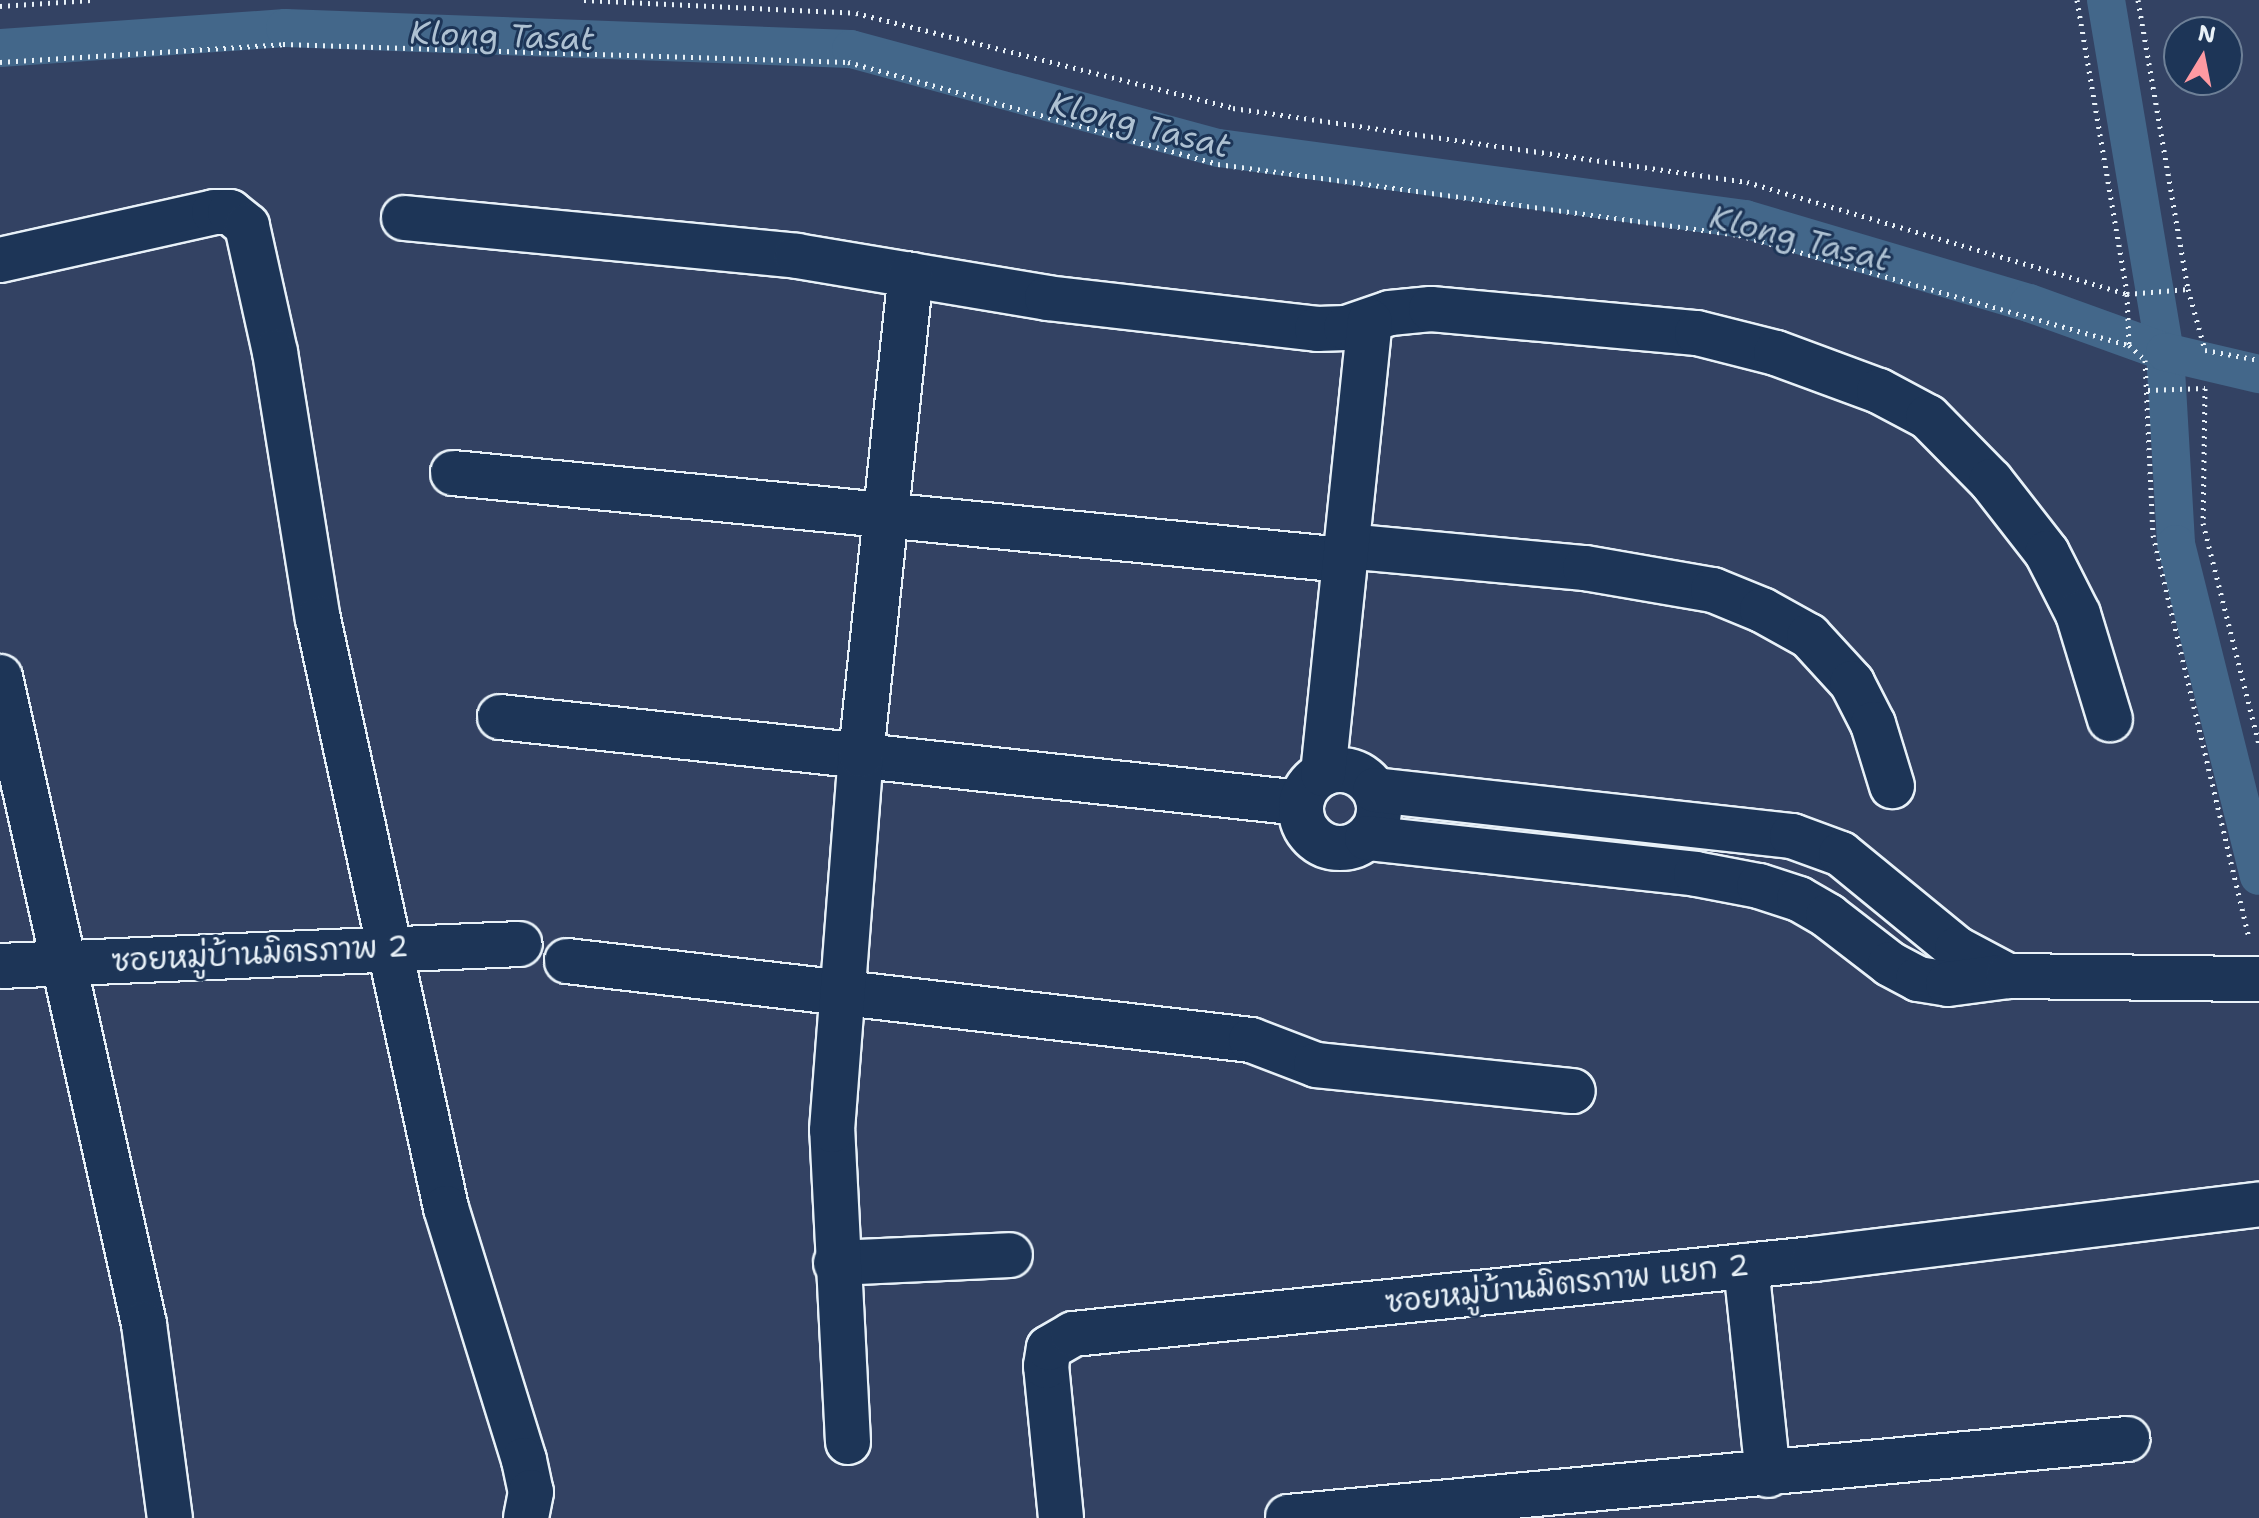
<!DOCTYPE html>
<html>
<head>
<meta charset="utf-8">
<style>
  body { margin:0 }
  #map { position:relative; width:2259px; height:1518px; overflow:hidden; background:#334263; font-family:"Shantell Sans","Playpen Sans Thai",sans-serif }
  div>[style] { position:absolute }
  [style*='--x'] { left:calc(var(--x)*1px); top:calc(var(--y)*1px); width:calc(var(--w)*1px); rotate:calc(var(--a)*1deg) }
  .canal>* { height:38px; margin:-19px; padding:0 19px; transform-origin:19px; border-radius:19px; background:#43678a }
  .path>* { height:5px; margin-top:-2.5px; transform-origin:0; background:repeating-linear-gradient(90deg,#e8f1f8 0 2px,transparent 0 8px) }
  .roads { filter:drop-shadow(2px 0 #e8f1f8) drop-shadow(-2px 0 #e8f1f8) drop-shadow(0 2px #e8f1f8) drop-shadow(0 -2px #e8f1f8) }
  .minor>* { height:44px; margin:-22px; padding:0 22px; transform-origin:22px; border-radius:22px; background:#1d3557 }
  .minor>.ring { margin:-22px; padding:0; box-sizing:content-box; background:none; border:44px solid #1d3557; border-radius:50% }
  span { translate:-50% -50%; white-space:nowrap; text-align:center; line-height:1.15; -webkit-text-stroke:6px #1d3557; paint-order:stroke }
  .street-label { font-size:30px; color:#e8f1f8 }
  .water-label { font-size:32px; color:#aec1d2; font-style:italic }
  .north { position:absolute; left:2163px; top:16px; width:80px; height:80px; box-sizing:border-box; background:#1d3557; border:2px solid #6e8097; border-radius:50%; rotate:10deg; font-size:22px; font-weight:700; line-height:32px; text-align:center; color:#e8f1f8 }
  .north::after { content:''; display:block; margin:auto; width:28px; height:36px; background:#ff9aa2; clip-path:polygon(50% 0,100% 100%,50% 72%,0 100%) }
</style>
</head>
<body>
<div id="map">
  <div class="canal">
    <div style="--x:2106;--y:0;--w:357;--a:80.5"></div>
    <div style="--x:2165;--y:352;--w:192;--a:86.7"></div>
    <div style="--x:2176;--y:544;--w:342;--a:76"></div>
    <div style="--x:0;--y:48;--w:286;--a:-4"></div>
    <div style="--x:285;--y:28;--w:566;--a:2.12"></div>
    <div style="--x:851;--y:49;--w:381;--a:15.1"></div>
    <div style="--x:1219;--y:148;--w:531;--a:7.69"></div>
    <div style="--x:1745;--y:219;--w:296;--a:16.5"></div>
    <div style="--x:2029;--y:303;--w:145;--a:19.8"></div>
    <div style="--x:2165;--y:352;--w:97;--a:13.2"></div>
  </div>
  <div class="path">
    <div style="--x:584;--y:0;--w:272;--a:2.7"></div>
    <div style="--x:856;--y:13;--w:389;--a:14.1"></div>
    <div style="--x:1233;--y:108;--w:519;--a:8.19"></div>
    <div style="--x:1747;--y:182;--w:396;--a:16.4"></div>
    <div style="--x:2127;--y:294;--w:61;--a:-4.7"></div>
    <div style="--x:2077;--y:0;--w:298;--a:80.3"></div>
    <div style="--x:2127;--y:294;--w:51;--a:87.8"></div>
    <div style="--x:2138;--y:0;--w:293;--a:80.2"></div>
    <div style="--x:2188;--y:289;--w:63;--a:74.4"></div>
    <div style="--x:2205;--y:350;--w:55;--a:10.5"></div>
    <div style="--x:0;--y:6;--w:92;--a:-3.7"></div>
    <div style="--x:0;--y:62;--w:284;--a:-3.6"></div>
    <div style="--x:283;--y:44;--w:565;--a:1.82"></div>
    <div style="--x:848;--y:62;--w:384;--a:15.4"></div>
    <div style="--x:1218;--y:164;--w:526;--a:7.76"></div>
    <div style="--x:1739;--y:235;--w:405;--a:15.8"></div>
    <div style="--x:2129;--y:345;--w:22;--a:43"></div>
    <div style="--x:2145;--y:360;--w:175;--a:87.4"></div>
    <div style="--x:2153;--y:535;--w:414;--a:76.6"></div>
    <div style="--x:2148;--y:390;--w:57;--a:-2"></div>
    <div style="--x:2205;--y:388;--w:135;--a:90.8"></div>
    <div style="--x:2203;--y:523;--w:229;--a:75.8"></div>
  </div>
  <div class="roads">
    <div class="minor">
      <div style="--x:404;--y:218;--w:395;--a:5.5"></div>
      <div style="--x:797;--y:256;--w:254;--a:9.5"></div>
      <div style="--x:1047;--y:298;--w:272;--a:6.5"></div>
      <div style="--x:1317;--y:329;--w:29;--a:-2"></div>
      <div style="--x:1346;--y:328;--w:46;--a:-18.8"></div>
      <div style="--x:1390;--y:313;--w:41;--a:-5.6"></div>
      <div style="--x:1431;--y:309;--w:267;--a:5.2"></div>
      <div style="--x:1697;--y:333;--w:81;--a:14.2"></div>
      <div style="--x:1776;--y:353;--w:110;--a:20.3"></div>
      <div style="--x:1879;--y:391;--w:55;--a:28"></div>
      <div style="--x:1928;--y:417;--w:90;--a:45.5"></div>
      <div style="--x:1991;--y:481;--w:91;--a:52.1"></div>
      <div style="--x:2047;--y:553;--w:68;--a:63.1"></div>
      <div style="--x:2078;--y:614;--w:110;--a:73.1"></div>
      <div style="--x:0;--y:260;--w:219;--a:-12.6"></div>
      <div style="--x:214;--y:212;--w:16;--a:0"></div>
      <div style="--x:230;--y:212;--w:22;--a:39"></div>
      <div style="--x:247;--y:226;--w:129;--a:77.5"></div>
      <div style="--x:275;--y:352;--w:270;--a:80.9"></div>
      <div style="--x:318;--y:619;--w:603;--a:77.74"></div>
      <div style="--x:446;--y:1208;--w:264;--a:72.8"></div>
      <div style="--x:524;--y:1460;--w:33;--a:78"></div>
      <div style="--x:531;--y:1492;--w:26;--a:101"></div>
      <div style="--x:453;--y:473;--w:895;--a:5.58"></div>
      <div style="--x:1346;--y:546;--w:240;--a:5.3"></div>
      <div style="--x:1585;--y:568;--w:130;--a:9.8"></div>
      <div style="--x:1713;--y:590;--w:53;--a:22.2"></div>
      <div style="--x:1762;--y:610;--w:54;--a:29"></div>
      <div style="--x:1809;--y:636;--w:64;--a:47.5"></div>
      <div style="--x:1852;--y:683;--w:46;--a:62.9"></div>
      <div style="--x:1873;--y:724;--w:65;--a:73"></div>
      <div style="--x:0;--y:677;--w:663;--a:77.45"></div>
      <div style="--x:144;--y:1324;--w:196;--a:82.4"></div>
      <div style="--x:500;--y:717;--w:806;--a:6.13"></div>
      <div class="ring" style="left:1301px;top:770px;width:34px;height:34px"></div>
      <div style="--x:1323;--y:774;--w:455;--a:-84.1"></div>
      <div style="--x:1375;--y:790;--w:420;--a:6.3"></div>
      <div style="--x:1792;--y:836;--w:52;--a:20.2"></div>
      <div style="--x:1841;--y:854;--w:150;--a:39.3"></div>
      <div style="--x:1957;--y:949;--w:58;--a:27.9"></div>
      <div style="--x:1367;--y:838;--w:331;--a:6.2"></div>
      <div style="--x:1696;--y:874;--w:64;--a:10.8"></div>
      <div style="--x:1759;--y:886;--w:42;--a:18"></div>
      <div style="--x:1799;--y:899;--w:34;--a:30"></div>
      <div style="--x:1828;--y:916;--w:78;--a:37.7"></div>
      <div style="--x:1890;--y:964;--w:32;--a:28"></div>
      <div style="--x:1918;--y:979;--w:30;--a:9"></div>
      <div style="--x:1948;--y:984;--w:61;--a:-7.6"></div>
      <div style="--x:2008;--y:976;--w:251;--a:0.7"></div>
      <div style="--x:567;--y:961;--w:689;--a:6.59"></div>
      <div style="--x:1251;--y:1040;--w:70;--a:21"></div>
      <div style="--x:1316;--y:1065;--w:258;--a:5.8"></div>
      <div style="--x:0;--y:966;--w:520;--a:-2.42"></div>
      <div style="--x:836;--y:1263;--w:174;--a:-2.6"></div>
      <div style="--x:1746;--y:1266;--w:210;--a:84"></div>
      <div style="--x:848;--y:1442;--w:312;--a:-92.9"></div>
      <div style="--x:832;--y:1130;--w:376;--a:-85.6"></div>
      <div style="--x:861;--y:755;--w:483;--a:-84.1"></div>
      <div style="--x:1288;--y:1517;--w:843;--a:-5.31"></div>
      <div style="--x:1061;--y:1518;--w:153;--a:-95.6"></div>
      <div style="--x:1046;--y:1366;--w:18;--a:-81"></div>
      <div style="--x:1049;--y:1348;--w:28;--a:-30"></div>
      <div style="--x:1073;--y:1334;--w:745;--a:-5.78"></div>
      <div style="--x:1814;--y:1259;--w:448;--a:-7"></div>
    </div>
  </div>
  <div class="street-label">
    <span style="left:260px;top:954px;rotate:-3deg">ซอยหมู่บ้านมิตรภาพ 2</span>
    <span style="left:1567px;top:1284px;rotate:-6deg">ซอยหมู่บ้านมิตรภาพ แยก 2</span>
  </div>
  <div class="water-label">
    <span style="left:502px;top:36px;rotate:2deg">Klong Tasat</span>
    <span style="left:1140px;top:125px;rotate:14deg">Klong Tasat</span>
    <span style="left:1800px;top:239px;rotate:14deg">Klong Tasat</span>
  </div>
  <div class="north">N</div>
</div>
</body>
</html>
